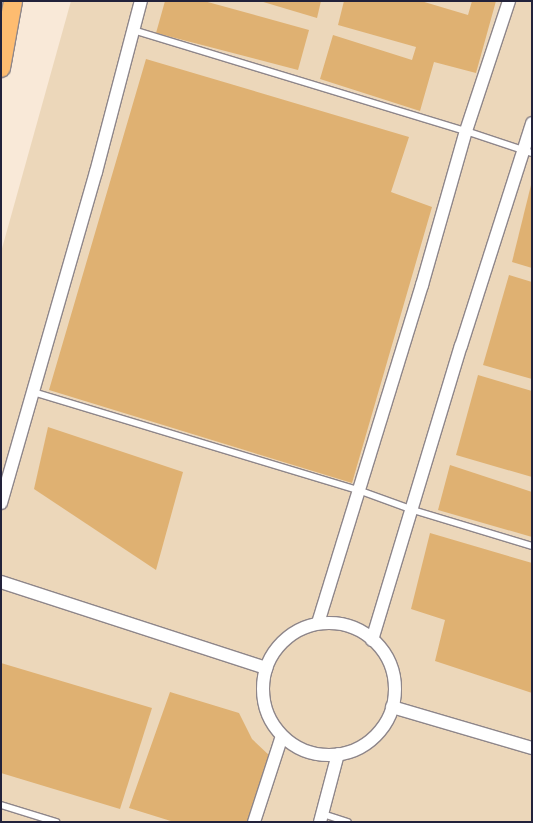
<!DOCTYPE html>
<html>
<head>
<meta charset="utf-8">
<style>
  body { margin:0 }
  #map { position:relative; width:533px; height:823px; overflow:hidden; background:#f9e9d8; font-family:Itim,sans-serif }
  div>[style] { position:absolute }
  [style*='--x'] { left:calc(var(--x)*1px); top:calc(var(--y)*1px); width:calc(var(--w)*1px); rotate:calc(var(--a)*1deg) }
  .built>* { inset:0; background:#ecd7ba }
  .building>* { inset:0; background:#dfb172 }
  .roads { filter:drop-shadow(1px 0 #8e868a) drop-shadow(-1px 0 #8e868a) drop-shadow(0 1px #8e868a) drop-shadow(0 -1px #8e868a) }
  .service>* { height:6px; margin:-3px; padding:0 3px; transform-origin:3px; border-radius:3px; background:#fff }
  .minor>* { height:12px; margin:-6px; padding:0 6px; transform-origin:6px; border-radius:6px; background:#fff }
  .minor>.ring { margin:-6px; padding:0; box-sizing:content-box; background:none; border:12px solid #fff; border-radius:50% }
  .primary>* { height:18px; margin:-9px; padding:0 9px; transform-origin:9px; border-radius:9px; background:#febc70 }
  span { translate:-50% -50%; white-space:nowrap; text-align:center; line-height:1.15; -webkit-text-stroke:3px #fff; paint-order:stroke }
  .frame { position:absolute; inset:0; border:2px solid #22223b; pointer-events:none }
</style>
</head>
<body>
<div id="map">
  <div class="built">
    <div style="clip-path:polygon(71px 1px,532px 1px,532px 822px,1px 822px,1px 252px)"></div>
  </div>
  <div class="building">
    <div style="clip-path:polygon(165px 1px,204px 1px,309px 30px,298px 70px,156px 33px)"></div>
    <div style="clip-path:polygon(260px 1px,321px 1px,317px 18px)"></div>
    <div style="clip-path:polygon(344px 1px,421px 1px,468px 15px,472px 1px,496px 1px,476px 73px,434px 62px,420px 111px,320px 79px,333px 35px,412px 60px,416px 47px,338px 25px)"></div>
    <div style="clip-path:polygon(146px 59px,409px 137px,391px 192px,432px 207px,352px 483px,49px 390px)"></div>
    <div style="clip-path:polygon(531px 185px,532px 185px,532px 268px,512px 262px)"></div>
    <div style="clip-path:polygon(509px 275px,532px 282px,532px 379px,483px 365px)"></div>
    <div style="clip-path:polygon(478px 375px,532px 391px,532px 477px,456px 455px)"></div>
    <div style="clip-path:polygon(48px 427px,183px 472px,156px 570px,34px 489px)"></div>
    <div style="clip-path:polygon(450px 465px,532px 492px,532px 537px,438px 510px)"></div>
    <div style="clip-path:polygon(430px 533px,532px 563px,532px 693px,435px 661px,445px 620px,411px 609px)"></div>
    <div style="clip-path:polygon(1px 663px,152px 708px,120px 809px,1px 773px)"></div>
    <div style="clip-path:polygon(170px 692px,239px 713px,252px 739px,271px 757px,250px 822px,174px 822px,129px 808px)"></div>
  </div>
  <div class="roads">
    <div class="service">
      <div style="--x:133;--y:30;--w:348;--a:16.9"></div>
      <div style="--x:466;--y:131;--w:70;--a:18.4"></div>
      <div style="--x:33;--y:392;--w:339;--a:16.8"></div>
      <div style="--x:358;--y:490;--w:59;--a:20"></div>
      <div style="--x:413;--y:510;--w:124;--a:16.8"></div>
      <div style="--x:1;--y:805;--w:58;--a:17.2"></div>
      <div style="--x:323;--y:814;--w:26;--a:18"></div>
    </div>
    <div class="minor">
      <div style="--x:1;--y:503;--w:344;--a:-74"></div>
      <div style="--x:96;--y:172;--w:177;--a:-75.3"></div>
      <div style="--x:1;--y:582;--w:279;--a:18"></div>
      <div style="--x:318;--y:623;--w:354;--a:-72.9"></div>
      <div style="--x:422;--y:285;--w:160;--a:-74.1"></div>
      <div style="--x:466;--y:131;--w:137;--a:-71.7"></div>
      <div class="ring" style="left:263px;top:623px;width:120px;height:120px"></div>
      <div style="--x:372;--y:640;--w:307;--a:-73.2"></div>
      <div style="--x:461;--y:346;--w:234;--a:-72.3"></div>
      <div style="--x:392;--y:707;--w:146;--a:16.3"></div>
      <div style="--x:254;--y:822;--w:90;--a:-72"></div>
      <div style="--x:320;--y:822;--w:70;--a:-75.2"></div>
    </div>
    <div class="primary">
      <div style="--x:1;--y:68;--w:68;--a:-79.8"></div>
    </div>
  </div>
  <div class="frame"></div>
</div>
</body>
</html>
